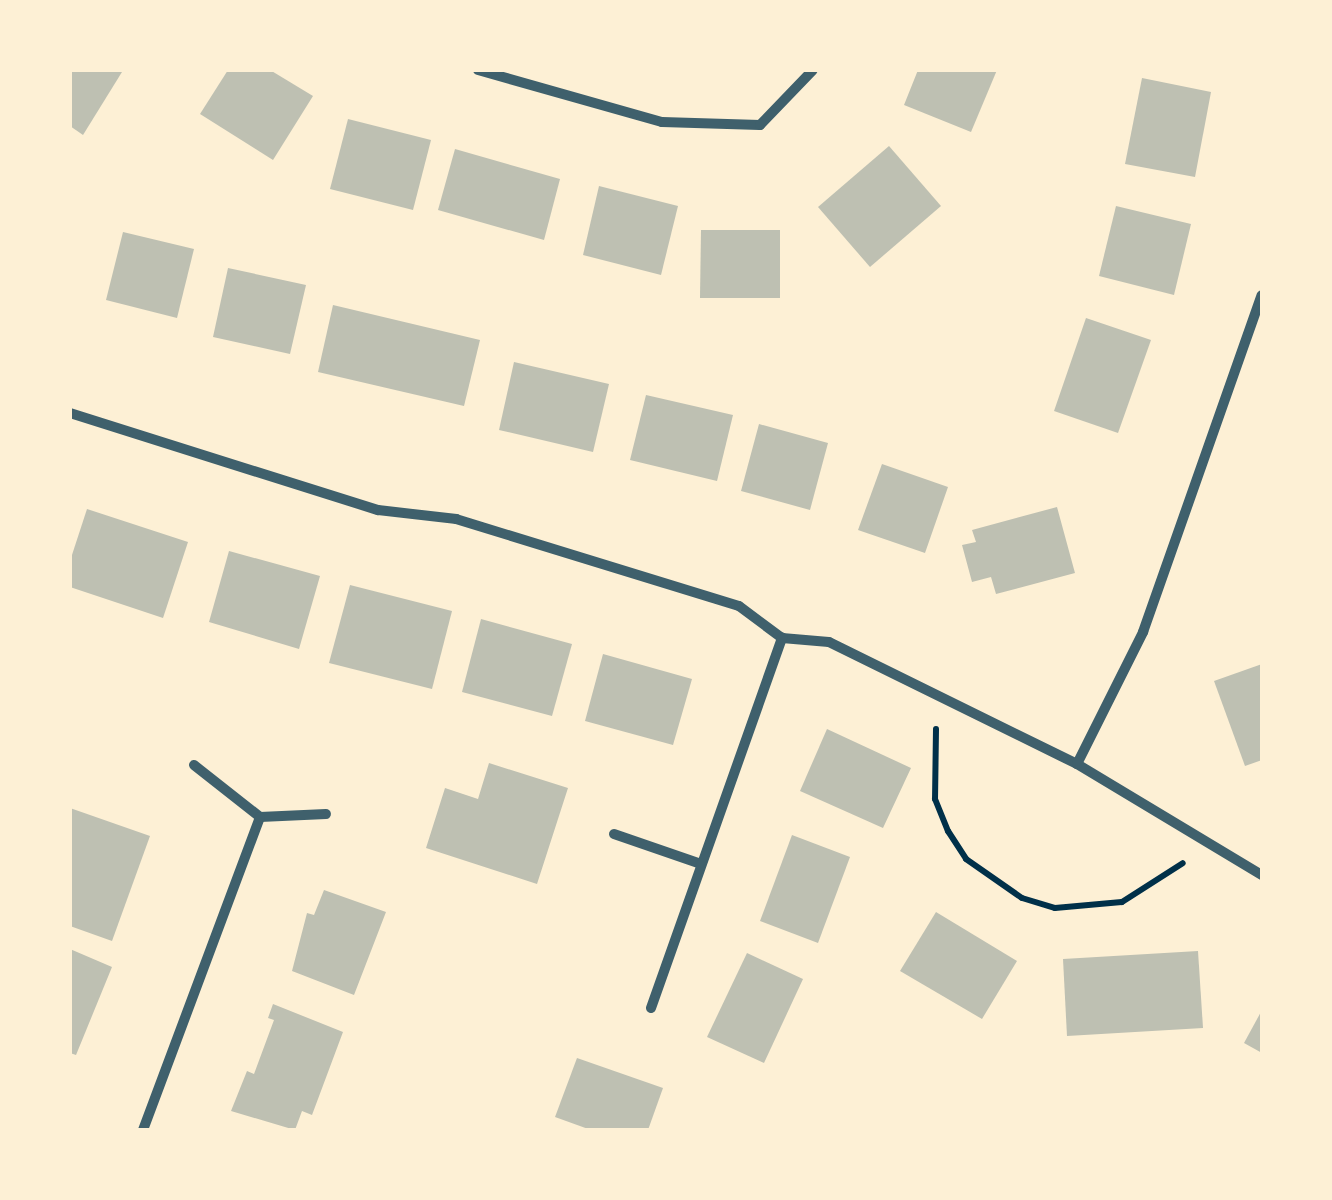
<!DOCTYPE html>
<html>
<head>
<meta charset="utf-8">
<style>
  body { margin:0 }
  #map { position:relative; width:1332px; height:1200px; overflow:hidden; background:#fdf0d5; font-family:Helvetica,sans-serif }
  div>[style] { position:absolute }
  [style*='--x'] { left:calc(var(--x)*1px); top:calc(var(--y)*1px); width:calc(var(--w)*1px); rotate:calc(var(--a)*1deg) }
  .building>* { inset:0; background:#bec0b2 }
  .path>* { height:6px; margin:-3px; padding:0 3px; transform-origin:3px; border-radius:3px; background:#003049 }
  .minor>* { height:10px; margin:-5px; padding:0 5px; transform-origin:5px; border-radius:5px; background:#3f606c }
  span { translate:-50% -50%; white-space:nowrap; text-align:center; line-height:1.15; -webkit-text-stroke:9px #fdf0d5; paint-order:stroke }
  .frame { position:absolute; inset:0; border:72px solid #fdf0d5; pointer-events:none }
</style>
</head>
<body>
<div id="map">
  <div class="building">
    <div style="clip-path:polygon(70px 70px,122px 72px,83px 135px,70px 126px)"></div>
    <div style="clip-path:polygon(228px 70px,270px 70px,313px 96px,273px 160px,200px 114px)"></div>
    <div style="clip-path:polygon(918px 70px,997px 70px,971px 132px,904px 105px)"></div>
    <div style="clip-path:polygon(1142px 78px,1211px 92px,1195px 177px,1125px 164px)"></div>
    <div style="clip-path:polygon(348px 119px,431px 140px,413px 210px,330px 189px)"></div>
    <div style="clip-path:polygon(889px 146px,941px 206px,870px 267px,818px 207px)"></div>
    <div style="clip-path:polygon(455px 149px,560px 179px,544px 240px,438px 210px)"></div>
    <div style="clip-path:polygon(599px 186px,678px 206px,661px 275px,583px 255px)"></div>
    <div style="clip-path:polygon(1116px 206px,1191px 224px,1174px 295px,1099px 276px)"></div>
    <div style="clip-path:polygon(701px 230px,780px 230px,780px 298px,700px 298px)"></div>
    <div style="clip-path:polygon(123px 232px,194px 249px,177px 318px,106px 300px)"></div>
    <div style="clip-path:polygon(228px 268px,306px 285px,290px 354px,213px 337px)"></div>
    <div style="clip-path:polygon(333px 305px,480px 340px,464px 406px,318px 372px)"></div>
    <div style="clip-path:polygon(1086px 318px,1151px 340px,1118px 433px,1054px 411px)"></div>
    <div style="clip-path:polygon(514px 362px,609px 384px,593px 452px,499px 430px)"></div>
    <div style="clip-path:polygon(646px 395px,733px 415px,717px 481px,630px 460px)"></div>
    <div style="clip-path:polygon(759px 424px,828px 443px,810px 510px,741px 491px)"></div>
    <div style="clip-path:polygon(882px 464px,948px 487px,925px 553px,858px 530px)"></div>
    <div style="clip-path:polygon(1057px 507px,1075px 573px,996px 594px,991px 577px,972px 582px,962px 545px,976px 542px,972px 530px)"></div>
    <div style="clip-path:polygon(87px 509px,188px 542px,163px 618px,70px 587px,70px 561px)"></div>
    <div style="clip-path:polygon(229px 551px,320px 576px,299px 649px,209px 622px)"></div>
    <div style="clip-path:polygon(350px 585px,452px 611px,432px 689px,329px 663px)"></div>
    <div style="clip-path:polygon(481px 619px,572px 644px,552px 716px,462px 692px)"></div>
    <div style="clip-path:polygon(603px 654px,692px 679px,673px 745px,585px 721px)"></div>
    <div style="clip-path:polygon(1262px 664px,1262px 760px,1245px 766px,1214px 681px)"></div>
    <div style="clip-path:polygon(827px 729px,911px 768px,883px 828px,800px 791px)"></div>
    <div style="clip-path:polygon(489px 763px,568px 788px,537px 884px,426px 848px,445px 788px,478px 799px)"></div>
    <div style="clip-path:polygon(70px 808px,150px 836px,112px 941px,70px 926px)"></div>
    <div style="clip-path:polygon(792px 835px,850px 857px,818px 943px,760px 921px)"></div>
    <div style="clip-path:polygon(324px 890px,386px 912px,354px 995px,292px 971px,307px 913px,314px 915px)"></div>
    <div style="clip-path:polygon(936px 912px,1017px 961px,982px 1019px,900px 971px)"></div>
    <div style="clip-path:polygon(70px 949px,112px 967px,76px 1055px,70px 1053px)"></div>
    <div style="clip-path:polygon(1198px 951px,1203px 1028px,1067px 1036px,1063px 959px)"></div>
    <div style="clip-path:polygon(747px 953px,803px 979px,764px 1063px,707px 1037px)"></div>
    <div style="clip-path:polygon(273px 1004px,343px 1032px,312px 1115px,302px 1111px,295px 1130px,231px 1111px,247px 1071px,254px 1074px,274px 1020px,268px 1018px)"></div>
    <div style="clip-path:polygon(1262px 1010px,1262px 1053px,1244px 1043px)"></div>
    <div style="clip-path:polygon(577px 1058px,663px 1088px,648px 1130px,591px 1130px,555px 1117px)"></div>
  </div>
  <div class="path">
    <div style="--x:936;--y:729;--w:70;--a:90.8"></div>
    <div style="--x:935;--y:799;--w:35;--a:68"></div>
    <div style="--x:948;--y:831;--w:33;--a:57"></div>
    <div style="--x:966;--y:859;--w:68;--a:34.9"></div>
    <div style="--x:1022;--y:898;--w:34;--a:17"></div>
    <div style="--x:1055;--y:908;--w:67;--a:-5.1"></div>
    <div style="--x:1122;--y:902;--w:72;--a:-32.6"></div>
  </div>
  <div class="minor">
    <div style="--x:478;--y:70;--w:191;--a:15.8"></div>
    <div style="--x:662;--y:122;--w:98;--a:1.8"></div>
    <div style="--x:760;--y:125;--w:76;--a:-46.1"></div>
    <div style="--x:70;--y:413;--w:323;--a:17.5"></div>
    <div style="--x:378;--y:510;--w:79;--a:6.6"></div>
    <div style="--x:456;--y:519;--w:296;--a:17.1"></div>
    <div style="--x:739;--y:606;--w:54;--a:36.7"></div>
    <div style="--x:782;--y:638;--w:47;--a:4.9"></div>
    <div style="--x:829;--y:642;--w:276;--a:26.2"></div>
    <div style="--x:1077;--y:764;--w:216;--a:31"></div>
    <div style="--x:1077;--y:764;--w:148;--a:-63.4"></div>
    <div style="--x:1143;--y:632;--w:357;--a:-70.6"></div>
    <div style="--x:194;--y:765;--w:84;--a:38.2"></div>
    <div style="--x:260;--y:817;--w:66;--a:-2.6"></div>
    <div style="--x:614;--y:834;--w:89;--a:19"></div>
    <div style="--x:651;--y:1008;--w:393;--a:-70.5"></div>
    <div style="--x:143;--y:1130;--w:334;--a:-69.5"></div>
  </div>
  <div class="frame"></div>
</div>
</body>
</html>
